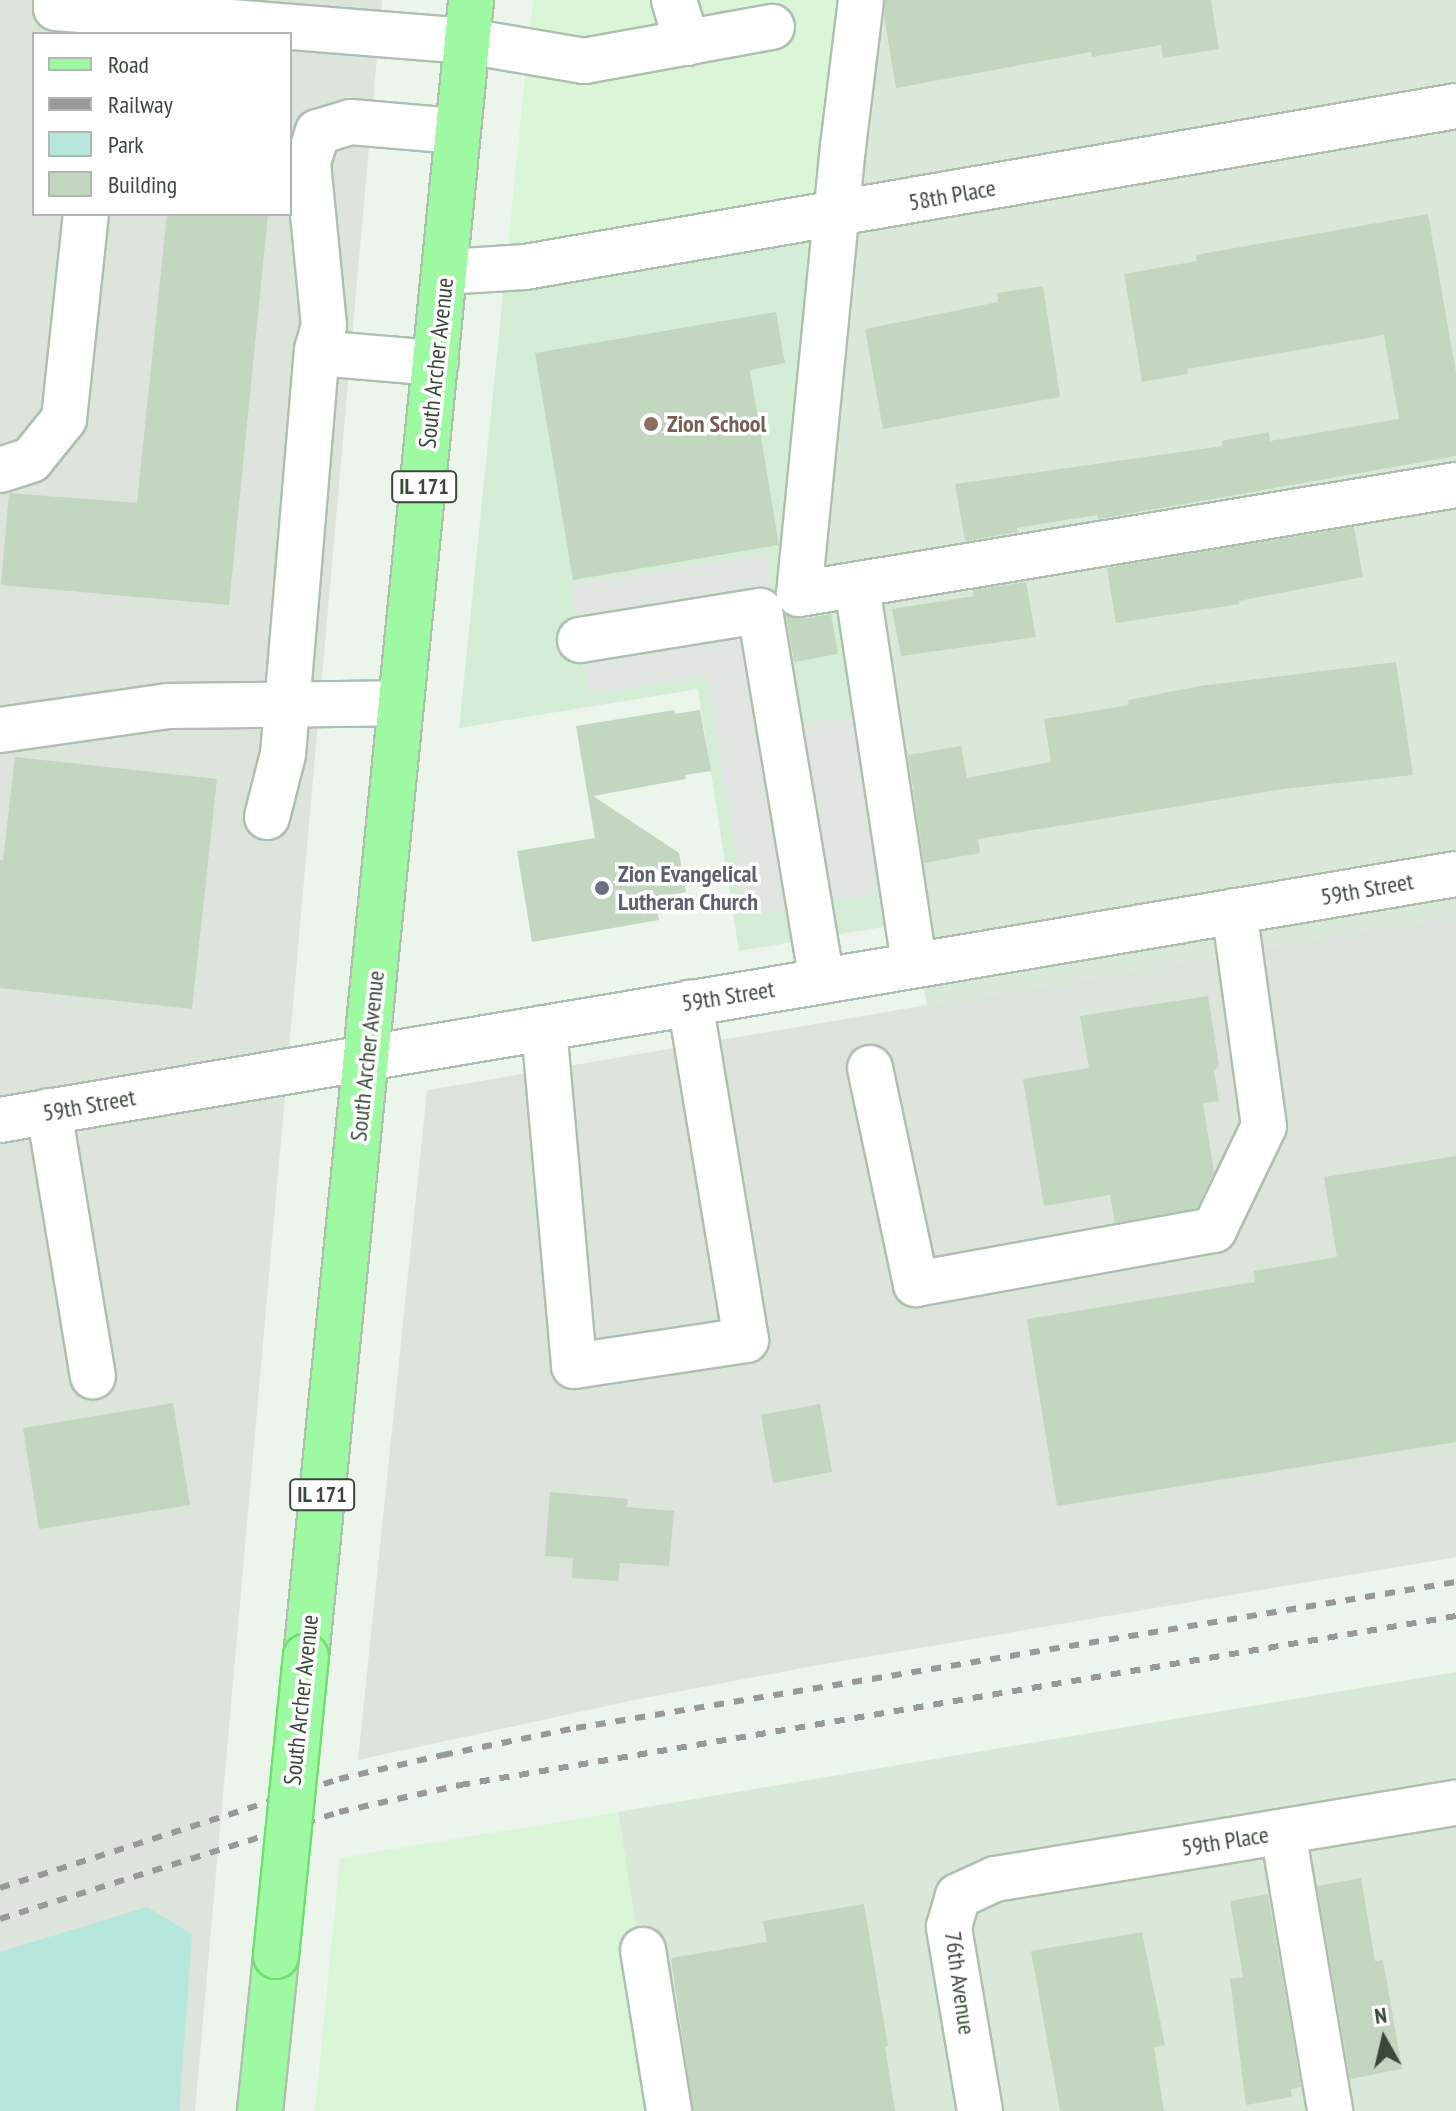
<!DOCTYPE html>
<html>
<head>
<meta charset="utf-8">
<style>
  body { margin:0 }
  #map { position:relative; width:1456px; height:2111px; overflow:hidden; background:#ebf5eb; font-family:"PT Sans Narrow",sans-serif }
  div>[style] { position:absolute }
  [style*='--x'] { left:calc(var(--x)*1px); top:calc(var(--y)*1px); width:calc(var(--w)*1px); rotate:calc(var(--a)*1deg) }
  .residential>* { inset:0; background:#d9e8d9 }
  .commercial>* { inset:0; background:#daf5d7 }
  .industrial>* { inset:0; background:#dde4dc }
  .education>* { inset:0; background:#d5edd6 }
  .green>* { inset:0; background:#b5e7dc }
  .parking>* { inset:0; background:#e2e6e2 }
  .building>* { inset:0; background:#c2d6c0 }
  .roads { filter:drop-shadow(2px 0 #adc0ad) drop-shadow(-2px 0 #adc0ad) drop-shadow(0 2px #adc0ad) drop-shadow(0 -2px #adc0ad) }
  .minor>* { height:44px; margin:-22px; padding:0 22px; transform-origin:22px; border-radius:22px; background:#fff }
  .major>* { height:44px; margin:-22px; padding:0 22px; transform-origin:22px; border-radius:22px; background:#9efaa2 }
  .rail>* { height:6px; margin-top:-3px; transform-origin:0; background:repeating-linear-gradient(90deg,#999 0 10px,transparent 0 20px) }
  .bridges { filter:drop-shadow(2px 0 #6de070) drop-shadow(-2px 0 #6de070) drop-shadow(0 2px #6de070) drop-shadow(0 -2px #6de070) }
  .major-bridge>* { height:44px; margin:-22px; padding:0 22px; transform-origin:22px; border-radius:22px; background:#9efaa2 }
  .dots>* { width:22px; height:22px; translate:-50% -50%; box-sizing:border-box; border:4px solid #fff; border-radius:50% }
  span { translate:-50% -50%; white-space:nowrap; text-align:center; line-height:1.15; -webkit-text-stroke:7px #fff; paint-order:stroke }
  .shield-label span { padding:2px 6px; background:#fff; border:2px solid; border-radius:6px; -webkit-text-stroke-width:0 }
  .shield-label { font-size:22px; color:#3a4839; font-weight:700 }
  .street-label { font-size:24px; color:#3a4839 }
  .education-label { font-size:24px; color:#785e54; font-weight:700 }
  .left { translate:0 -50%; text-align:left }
  .worship-label { font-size:24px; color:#5b616d; font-weight:700 }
  .legend { position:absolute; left:32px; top:32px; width:260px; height:184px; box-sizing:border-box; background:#fff; border:2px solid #b0b6b0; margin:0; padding:10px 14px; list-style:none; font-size:24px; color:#3a4839 }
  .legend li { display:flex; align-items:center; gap:16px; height:40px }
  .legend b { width:40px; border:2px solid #b0b6b0 }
  .north { position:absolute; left:1344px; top:1999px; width:80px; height:80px; -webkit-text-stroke:6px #fff; paint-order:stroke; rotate:352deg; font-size:22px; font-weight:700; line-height:32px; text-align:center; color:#3a4839 }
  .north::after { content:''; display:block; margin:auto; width:28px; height:36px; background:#3a4839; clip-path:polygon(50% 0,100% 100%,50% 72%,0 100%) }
</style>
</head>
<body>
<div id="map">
  <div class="residential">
    <div style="clip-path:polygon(855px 0,1456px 0,1456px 915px,927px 1005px,855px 595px,795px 604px)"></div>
    <div style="clip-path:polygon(1456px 1672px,1456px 2111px,665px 2111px,618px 1812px)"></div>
  </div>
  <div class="commercial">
    <div style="clip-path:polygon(533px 0,855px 0,834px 203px,507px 255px)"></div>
    <div style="clip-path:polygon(618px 1812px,665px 2111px,315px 2111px,340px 1858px)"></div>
  </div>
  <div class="industrial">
    <div style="clip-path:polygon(evenodd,0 0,382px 0,195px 2111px,0 2111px,0 0,34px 34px,290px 34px,290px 214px,34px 214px,34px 34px)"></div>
    <div style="clip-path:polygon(1456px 915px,1456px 1557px,813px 1666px,639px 1699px,358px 1760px,427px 1090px)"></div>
  </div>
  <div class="education">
    <div style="clip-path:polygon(834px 203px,795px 604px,855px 594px,907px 923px,739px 951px,698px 689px,459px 728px,507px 255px)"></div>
  </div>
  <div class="green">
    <div style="clip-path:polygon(147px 1907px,192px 1934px,179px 2111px,0 2111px,0 1952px)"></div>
  </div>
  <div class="parking">
    <div style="clip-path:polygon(767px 554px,794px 725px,856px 716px,885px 893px,746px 915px,707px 676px,589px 695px,571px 584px)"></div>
  </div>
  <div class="building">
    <div style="clip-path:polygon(885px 0,1211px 0,1219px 49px,1163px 58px,1161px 45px,1092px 57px,1091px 52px,896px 88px,884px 16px)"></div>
    <div style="clip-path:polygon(167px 214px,268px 214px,229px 605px,1px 585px,9px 493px,137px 503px)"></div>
    <div style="clip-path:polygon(1428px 214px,1456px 372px,1456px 456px,1098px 519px,1097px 515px,1017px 528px,1018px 532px,965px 541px,955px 484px,1223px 446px,1222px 441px,1269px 432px,1270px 441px,1399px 419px,1384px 335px,1187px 369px,1188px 374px,1142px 382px,1124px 274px,1197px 261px,1196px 255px)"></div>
    <div style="clip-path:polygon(1043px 286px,1060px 397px,883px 429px,865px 329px,998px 302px,997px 293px)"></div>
    <div style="clip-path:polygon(776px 312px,785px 363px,750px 370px,779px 545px,573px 580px,535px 353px)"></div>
    <div style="clip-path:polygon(1354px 527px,1363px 577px,1239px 601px,1239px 604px,1116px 623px,1107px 568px)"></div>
    <div style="clip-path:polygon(1026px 582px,1036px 637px,901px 656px,892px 609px,974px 596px,973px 590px)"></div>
    <div style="clip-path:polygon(831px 614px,838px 654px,794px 662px,786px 615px,802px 619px)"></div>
    <div style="clip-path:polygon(1396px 662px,1413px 775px,1284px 789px,978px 839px,980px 853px,924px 863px,908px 755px,961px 746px,967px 778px,1051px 762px,1044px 719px,1129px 705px,1128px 700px,1200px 686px)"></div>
    <div style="clip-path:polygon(674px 710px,675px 714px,700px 710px,711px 771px,685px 775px,686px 779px,593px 796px,679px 853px,686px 892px,655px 898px,659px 920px,532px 942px,517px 851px,595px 838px,576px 726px)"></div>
    <div style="clip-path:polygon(15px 757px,217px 779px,192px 1009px,0 988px,0 860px,3px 860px)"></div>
    <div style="clip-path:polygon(1208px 996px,1219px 1065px,1214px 1072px,1219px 1101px,1203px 1103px,1214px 1172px,1197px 1208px,1115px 1223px,1110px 1195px,1044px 1206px,1023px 1079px,1089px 1068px,1080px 1016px)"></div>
    <div style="clip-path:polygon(1456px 1156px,1456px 1442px,1057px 1506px,1027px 1319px,1255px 1282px,1254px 1271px,1337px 1257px,1324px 1177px)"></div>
    <div style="clip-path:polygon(173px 1403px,190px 1505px,39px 1529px,23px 1428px)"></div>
    <div style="clip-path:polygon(820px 1404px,832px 1472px,773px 1483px,761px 1415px)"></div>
    <div style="clip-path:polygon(550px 1492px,628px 1499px,627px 1507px,674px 1511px,669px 1566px,620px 1563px,618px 1581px,572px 1578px,573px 1558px,545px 1556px)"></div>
    <div style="clip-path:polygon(1361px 1878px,1375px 1961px,1383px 1960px,1402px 2069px,1350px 2079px,1317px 1886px)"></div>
    <div style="clip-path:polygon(1268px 1894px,1301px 2087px,1291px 2089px,1292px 2097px,1246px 2105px,1230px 1979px,1243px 1977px,1230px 1901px)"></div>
    <div style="clip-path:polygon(864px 1904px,888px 2046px,885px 2047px,895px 2111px,693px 2111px,671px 1958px,767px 1942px,763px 1921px)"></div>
    <div style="clip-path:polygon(1142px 1932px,1165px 2045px,1154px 2047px,1164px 2111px,1060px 2111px,1031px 1951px)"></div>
  </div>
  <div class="roads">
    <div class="minor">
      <div style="--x:56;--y:0;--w:8;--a:90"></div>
      <div style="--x:56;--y:8;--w:412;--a:4.6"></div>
      <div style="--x:467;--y:41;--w:119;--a:9.7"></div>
      <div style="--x:584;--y:61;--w:191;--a:-10.3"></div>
      <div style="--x:674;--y:0;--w:45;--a:73.2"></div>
      <div style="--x:861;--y:0;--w:147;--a:97"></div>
      <div style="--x:843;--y:146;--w:450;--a:95.6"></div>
      <div style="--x:799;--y:594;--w:666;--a:-9.42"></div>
      <div style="--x:446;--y:272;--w:79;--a:-3.6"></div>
      <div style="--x:525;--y:267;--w:945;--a:-9.81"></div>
      <div style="--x:317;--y:353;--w:119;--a:4.8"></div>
      <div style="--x:0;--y:470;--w:33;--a:-18"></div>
      <div style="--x:31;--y:460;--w:53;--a:-51.2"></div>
      <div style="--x:64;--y:419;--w:206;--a:-83.9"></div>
      <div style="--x:857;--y:586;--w:383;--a:81.4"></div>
      <div style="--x:580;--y:640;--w:182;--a:-9.2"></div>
      <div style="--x:760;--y:611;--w:375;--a:80.5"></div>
      <div style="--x:0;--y:730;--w:170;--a:-8.1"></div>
      <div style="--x:168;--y:706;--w:233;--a:-0.7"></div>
      <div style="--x:267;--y:817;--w:65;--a:-75.7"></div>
      <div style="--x:283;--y:754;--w:405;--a:-85.2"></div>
      <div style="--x:317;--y:350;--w:25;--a:-74"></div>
      <div style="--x:324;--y:326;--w:165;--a:-95.6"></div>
      <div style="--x:308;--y:162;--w:32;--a:-72"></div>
      <div style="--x:318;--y:132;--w:34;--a:-17"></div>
      <div style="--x:351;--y:122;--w:106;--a:4.9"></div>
      <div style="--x:544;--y:1028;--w:339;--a:84.9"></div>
      <div style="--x:574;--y:1366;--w:174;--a:-8.6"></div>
      <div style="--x:746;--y:1340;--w:342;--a:-99.4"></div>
      <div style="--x:870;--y:1068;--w:221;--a:78"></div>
      <div style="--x:916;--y:1284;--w:303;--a:-10.3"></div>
      <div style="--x:1214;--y:1230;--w:115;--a:-64.3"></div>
      <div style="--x:1264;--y:1126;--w:217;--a:-97.9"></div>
      <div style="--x:49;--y:1111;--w:269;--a:80.6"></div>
      <div style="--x:0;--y:1120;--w:1477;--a:-9.59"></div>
      <div style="--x:1283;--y:1832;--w:283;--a:80.4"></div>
      <div style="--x:643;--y:1950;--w:163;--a:80.8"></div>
      <div style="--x:980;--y:2111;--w:187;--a:-99.6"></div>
      <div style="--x:949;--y:1927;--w:32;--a:-74"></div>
      <div style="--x:958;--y:1896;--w:41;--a:-24.7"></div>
      <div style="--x:995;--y:1879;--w:467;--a:-9.4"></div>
    </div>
    <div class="major">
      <div style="--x:306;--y:1657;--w:1665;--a:-84.31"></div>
      <div style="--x:260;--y:2111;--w:156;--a:-84.1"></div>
    </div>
  </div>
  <div class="rail">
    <div style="--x:0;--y:1888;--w:356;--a:-17.8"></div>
    <div style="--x:339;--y:1779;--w:107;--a:-13"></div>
    <div style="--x:443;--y:1755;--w:136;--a:-11.5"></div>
    <div style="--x:576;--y:1728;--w:892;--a:-9.42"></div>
    <div style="--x:0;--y:1919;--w:355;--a:-17.5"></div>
    <div style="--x:339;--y:1812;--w:124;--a:-12.6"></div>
    <div style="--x:460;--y:1785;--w:1010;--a:-9.63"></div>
  </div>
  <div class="bridges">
    <div class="major-bridge">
      <div style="--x:276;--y:1956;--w:301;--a:-84.3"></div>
    </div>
  </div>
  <div class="dots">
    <div style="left:651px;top:424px;background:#8d6e63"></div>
    <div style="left:602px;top:888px;background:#6b7280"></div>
  </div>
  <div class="shield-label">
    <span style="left:424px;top:487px">IL 171</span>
    <span style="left:322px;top:1495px">IL 171</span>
  </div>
  <div class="street-label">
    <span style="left:952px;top:195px;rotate:-10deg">58th Place</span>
    <span style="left:436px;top:363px;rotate:-84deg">South Archer Avenue</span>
    <span style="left:1367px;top:889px;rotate:-10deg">59th Street</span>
    <span style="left:728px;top:996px;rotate:-9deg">59th Street</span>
    <span style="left:367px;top:1056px;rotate:-84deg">South Archer Avenue</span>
    <span style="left:89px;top:1105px;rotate:-10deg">59th Street</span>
    <span style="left:301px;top:1700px;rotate:-84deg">South Archer Avenue</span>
    <span style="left:1225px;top:1841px;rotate:-9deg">59th Place</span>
    <span style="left:960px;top:1983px;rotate:82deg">76th Avenue</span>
  </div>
  <div class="education-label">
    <span class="left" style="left:667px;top:424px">Zion School</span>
  </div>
  <div class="worship-label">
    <span class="left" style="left:618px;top:888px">Zion Evangelical<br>Lutheran Church</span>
  </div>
  <ul class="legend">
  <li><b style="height:10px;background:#9efaa2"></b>Road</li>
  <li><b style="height:10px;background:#999"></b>Railway</li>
  <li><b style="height:22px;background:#b5e7dc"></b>Park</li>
  <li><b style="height:22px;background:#c2d6c0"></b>Building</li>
  </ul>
  <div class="north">N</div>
</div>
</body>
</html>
